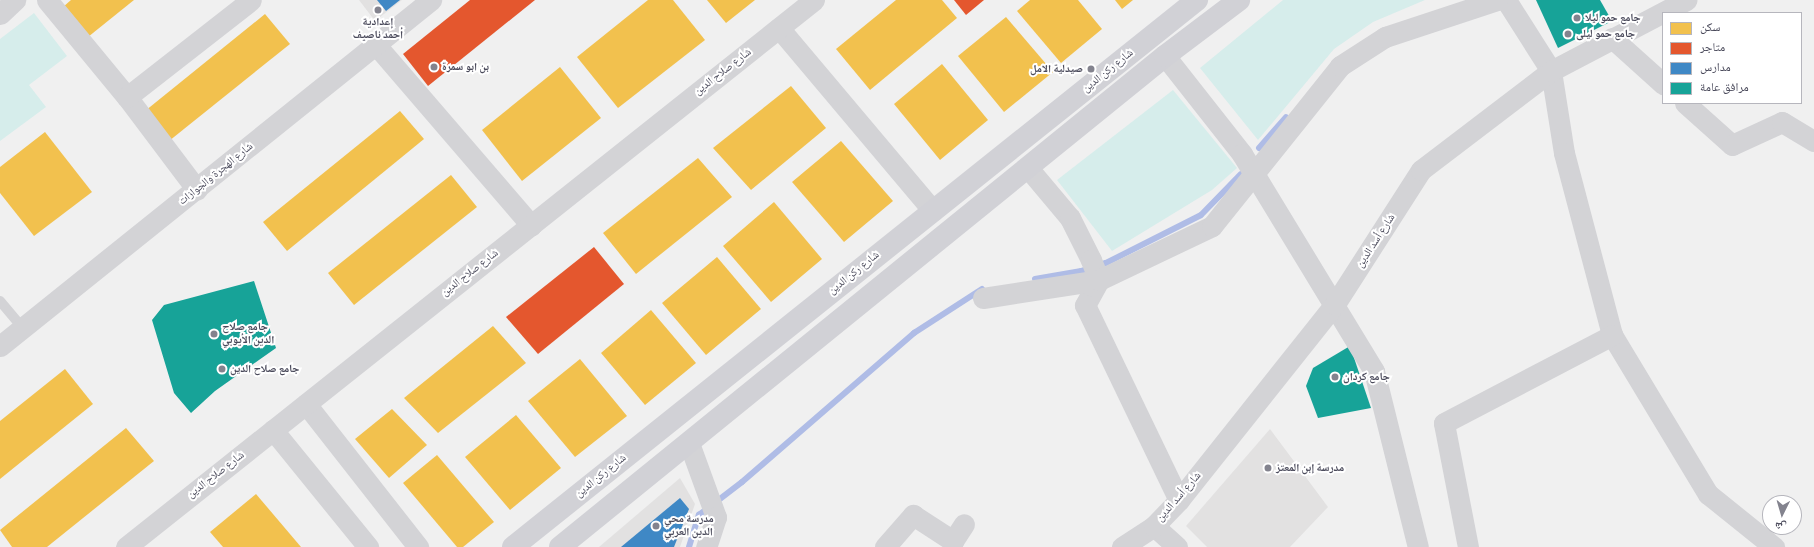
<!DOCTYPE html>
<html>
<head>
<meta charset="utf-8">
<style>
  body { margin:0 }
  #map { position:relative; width:1814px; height:547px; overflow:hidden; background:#f0f0f0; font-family:"Fira Sans Condensed","Noto Naskh Arabic",sans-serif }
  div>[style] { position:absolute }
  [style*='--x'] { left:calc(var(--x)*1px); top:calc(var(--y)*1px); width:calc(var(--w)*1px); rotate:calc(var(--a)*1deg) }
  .education>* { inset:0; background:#e2e1e1 }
  .green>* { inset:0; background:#d6edeb }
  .homes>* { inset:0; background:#f2c14e }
  .shops>* { inset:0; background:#e4572e }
  .schools>* { inset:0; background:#3f88c5 }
  .public>* { inset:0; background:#17a398 }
  .stream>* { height:6px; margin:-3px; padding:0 3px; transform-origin:3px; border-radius:3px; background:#afbce6 }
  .lane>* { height:10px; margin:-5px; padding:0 5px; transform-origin:5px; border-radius:5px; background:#d3d3d6 }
  .street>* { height:21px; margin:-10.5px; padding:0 10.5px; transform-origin:10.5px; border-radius:10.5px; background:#d3d3d6 }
  .secondary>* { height:22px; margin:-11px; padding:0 11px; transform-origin:11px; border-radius:11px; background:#d1d1d6 }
  .dots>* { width:11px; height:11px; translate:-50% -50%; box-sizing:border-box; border:2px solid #fff; border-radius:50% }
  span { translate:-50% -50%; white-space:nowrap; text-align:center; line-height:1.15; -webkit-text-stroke:4px #fff; paint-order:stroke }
  .poi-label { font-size:11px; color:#49495a; font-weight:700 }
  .left { translate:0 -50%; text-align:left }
  .right { translate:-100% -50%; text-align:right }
  .street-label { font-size:11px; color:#49495a }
  .legend { position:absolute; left:1662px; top:12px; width:140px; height:92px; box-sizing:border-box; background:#fff; border:1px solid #b6b6bd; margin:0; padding:5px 7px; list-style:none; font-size:12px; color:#49495a }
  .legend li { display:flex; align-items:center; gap:8px; height:20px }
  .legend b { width:20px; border:1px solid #b6b6bd }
  .north { position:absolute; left:1762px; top:495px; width:40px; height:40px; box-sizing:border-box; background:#fff; border:1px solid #b6b6bd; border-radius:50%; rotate:185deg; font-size:11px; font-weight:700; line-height:16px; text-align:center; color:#49495a }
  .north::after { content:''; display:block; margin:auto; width:14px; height:18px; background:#83838e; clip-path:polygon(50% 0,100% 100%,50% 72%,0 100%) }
</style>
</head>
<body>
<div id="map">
  <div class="education">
    <div style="clip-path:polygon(359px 0,402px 0,375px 21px)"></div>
    <div style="clip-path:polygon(1270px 429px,1328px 507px,1290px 547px,1207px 547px,1186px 526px)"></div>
    <div style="clip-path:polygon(680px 478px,695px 504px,680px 547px,599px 547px)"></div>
  </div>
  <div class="green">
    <div style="clip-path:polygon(1283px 0,1425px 0,1373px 22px,1334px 49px,1258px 140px,1200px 68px)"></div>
    <div style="clip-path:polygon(34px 13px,67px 56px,29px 85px,46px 107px,0 141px,0 39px)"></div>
    <div style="clip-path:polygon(1173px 90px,1237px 168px,1212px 190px,1112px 251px,1057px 180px)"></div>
  </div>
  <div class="homes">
    <div style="clip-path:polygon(71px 0,134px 0,88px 37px,63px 7px)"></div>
    <div style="clip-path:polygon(648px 0,673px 0,705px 40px,618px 108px,577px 57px)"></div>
    <div style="clip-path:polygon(707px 0,755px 0,726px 23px)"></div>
    <div style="clip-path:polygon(896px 0,942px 0,957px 18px,870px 90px,836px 49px)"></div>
    <div style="clip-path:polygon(1030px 0,1078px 0,1102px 29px,1061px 63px,1017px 11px)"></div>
    <div style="clip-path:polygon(1115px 0,1133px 0,1122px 9px)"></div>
    <div style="clip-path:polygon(265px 14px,290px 44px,169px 141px,145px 111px)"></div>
    <div style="clip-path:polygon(1006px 17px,1053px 72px,1004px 112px,958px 56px)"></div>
    <div style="clip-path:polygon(942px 64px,988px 120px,940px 160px,894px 104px)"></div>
    <div style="clip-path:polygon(560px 67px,601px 118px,522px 181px,482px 130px)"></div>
    <div style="clip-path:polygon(791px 86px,826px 128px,751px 190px,713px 148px)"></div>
    <div style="clip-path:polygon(400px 111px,424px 139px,287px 251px,263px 222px)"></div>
    <div style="clip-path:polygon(45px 132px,92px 192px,34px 236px,0 193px,0 167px)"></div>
    <div style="clip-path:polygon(841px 141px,893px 201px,844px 242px,792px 182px)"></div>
    <div style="clip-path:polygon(698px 158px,732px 197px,636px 274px,603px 233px)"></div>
    <div style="clip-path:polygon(451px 175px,477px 207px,354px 305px,328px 273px)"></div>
    <div style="clip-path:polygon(774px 202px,822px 259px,771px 302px,723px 246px)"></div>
    <div style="clip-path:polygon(717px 257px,761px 309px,706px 355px,662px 303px)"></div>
    <div style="clip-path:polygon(651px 310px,696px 363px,645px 405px,601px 353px)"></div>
    <div style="clip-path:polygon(493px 326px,526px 363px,438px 433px,404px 398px)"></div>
    <div style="clip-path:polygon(580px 359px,627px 416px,575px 457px,528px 401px)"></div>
    <div style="clip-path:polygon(65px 369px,93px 404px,0 479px,0 421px)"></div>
    <div style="clip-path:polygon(392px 409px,427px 445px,389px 478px,355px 439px)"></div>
    <div style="clip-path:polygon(516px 415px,561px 468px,510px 510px,465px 457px)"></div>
    <div style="clip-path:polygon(126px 428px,154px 461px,47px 547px,12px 547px,0 530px)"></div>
    <div style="clip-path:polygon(437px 455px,494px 522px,463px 547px,457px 547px,403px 483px)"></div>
    <div style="clip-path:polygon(256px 494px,301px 547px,223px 547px,210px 532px)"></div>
  </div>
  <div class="shops">
    <div style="clip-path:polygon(470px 0,535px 0,428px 86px,403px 54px)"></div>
    <div style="clip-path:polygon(954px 0,984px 0,966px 15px)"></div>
    <div style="clip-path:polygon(594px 247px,624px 284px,538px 354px,506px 317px)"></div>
  </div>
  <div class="schools">
    <div style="clip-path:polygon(377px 0,400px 0,386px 11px)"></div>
    <div style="clip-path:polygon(680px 498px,689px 509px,674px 547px,621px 547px)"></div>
  </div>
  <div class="public">
    <div style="clip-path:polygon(1536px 0,1600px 0,1612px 21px,1558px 48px)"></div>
    <div style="clip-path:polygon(254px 281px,276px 348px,215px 391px,191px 413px,174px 393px,152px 320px,164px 305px)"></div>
    <div style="clip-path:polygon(1350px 346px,1371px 408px,1318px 418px,1306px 386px,1313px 368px)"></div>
  </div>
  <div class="stream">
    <div style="--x:1259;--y:148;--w:41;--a:-48.9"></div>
    <div style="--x:1035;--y:279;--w:47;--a:-9.9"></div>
    <div style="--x:1081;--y:271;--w:26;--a:-18"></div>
    <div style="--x:1106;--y:263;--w:106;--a:-26.8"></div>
    <div style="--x:1201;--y:215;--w:57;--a:-45.7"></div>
    <div style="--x:689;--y:547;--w:34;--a:-73"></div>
    <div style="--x:699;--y:515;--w:54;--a:-37.5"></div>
    <div style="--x:742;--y:482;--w:228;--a:-40.9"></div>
    <div style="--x:914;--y:333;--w:81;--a:-32.9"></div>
  </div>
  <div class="lane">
    <div style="--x:0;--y:301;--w:35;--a:50"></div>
  </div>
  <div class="street">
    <div style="--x:47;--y:0;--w:126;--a:50.5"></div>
    <div style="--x:127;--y:97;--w:116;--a:53"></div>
    <div style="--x:1506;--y:0;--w:84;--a:57.6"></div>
    <div style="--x:1551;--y:71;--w:83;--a:81"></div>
    <div style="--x:1564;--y:153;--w:188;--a:75.2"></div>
    <div style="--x:1612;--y:335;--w:186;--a:58.9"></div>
    <div style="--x:1708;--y:494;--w:85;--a:38.8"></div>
    <div style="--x:0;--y:14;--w:21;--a:-43"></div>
    <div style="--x:779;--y:28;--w:239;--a:49.9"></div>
    <div style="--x:1612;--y:38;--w:69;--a:42"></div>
    <div style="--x:376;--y:45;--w:238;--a:49.3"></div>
    <div style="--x:1165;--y:56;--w:125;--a:51.8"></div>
    <div style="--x:1242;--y:154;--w:254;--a:58.7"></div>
    <div style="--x:1374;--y:371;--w:181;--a:76"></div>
    <div style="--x:127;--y:97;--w:157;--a:-38"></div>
    <div style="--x:1685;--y:103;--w:63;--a:41.8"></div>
    <div style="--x:1732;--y:145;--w:55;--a:-24.7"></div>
    <div style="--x:1782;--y:122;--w:37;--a:31"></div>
    <div style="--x:1028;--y:168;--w:65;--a:50"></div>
    <div style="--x:1070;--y:218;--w:47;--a:63.4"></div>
    <div style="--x:1091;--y:260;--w:22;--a:68"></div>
    <div style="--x:1099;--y:280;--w:29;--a:119"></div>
    <div style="--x:1085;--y:305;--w:216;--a:64.3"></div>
    <div style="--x:983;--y:298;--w:117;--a:-8.8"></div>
    <div style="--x:1099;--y:280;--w:125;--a:-25.5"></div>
    <div style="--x:1212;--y:226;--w:205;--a:-51.3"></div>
    <div style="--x:1340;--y:66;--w:54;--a:-32.8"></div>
    <div style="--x:1385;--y:37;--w:118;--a:-18.3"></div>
    <div style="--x:0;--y:346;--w:553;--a:-38.76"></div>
    <div style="--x:306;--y:404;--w:182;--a:51.9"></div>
    <div style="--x:273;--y:430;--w:151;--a:50.9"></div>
    <div style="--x:689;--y:443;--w:79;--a:70"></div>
    <div style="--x:716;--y:517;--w:32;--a:108"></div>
    <div style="--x:1154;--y:526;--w:31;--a:42"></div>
    <div style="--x:126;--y:547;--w:879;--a:-38.49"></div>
    <div style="--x:885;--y:547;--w:43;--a:-48.8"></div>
    <div style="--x:913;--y:515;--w:48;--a:33"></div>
    <div style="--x:953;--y:541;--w:20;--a:-57"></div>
    <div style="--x:1122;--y:547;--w:38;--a:-33"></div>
    <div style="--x:1154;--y:526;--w:36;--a:-46"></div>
    <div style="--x:1179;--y:500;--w:251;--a:-51.5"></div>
    <div style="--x:1335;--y:304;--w:159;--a:-57.3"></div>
    <div style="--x:1421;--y:170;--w:163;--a:-37.3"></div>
    <div style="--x:1551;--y:71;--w:153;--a:-27.7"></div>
    <div style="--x:1468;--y:547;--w:126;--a:-101"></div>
    <div style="--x:1444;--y:423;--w:190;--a:-27.6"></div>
  </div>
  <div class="secondary">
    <div style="--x:513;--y:547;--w:876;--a:-38.65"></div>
    <div style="--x:560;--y:547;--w:779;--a:-39.06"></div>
    <div style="--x:1165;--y:56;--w:93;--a:-37.1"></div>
  </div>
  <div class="dots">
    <div style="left:378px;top:10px;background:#83838e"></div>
    <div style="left:1577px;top:18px;background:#83838e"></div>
    <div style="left:1568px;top:34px;background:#83838e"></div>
    <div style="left:434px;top:67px;background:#83838e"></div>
    <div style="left:1091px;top:69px;background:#83838e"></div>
    <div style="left:214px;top:334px;background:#83838e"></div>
    <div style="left:222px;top:369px;background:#83838e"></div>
    <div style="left:1335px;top:377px;background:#83838e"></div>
    <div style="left:1268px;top:468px;background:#83838e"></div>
    <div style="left:656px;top:526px;background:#83838e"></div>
  </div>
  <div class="poi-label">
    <span class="left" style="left:1585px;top:18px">جامع حمو ليلا</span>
    <span style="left:378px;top:29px">إعدادية<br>أحمد ناصيف</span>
    <span class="left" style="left:1576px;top:34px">جامع حمو ليلى</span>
    <span class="left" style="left:442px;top:67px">بن ابو سمرة</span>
    <span class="right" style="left:1083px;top:69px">صيدلية الامل</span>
    <span class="left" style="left:222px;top:334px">جامع صلاح<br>الدين الأيوبي</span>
    <span class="left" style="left:230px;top:369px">جامع صلاح الدين</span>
    <span class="left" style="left:1343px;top:377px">جامع كردان</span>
    <span class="left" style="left:1276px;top:468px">مدرسة إبن المعتز</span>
    <span class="left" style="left:664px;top:526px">مدرسة محي<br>الدين العربي</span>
  </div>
  <div class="street-label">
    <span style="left:1108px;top:71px;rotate:-39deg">شارع ركن الدين</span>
    <span style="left:723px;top:72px;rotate:-38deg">شارع صلاح الدين</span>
    <span style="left:216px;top:174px;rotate:-39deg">شارع الهجرة والجوازات</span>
    <span style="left:1376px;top:241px;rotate:-57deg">شارع أسد الدين</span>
    <span style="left:470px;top:273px;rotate:-38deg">شارع صلاح الدين</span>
    <span style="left:854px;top:273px;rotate:-39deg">شارع ركن الدين</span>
    <span style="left:216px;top:475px;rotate:-38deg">شارع صلاح الدين</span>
    <span style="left:601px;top:476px;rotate:-39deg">شارع ركن الدين</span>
    <span style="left:1179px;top:497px;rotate:-49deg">شارع أسد الدين</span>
  </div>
  <ul class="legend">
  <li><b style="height:11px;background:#f2c14e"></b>سكن</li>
  <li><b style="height:11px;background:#e4572e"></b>متاجر</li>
  <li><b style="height:11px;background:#3f88c5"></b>مدارس</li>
  <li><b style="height:11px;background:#17a398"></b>مرافق عامة</li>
  </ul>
  <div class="north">ش</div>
</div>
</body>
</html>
